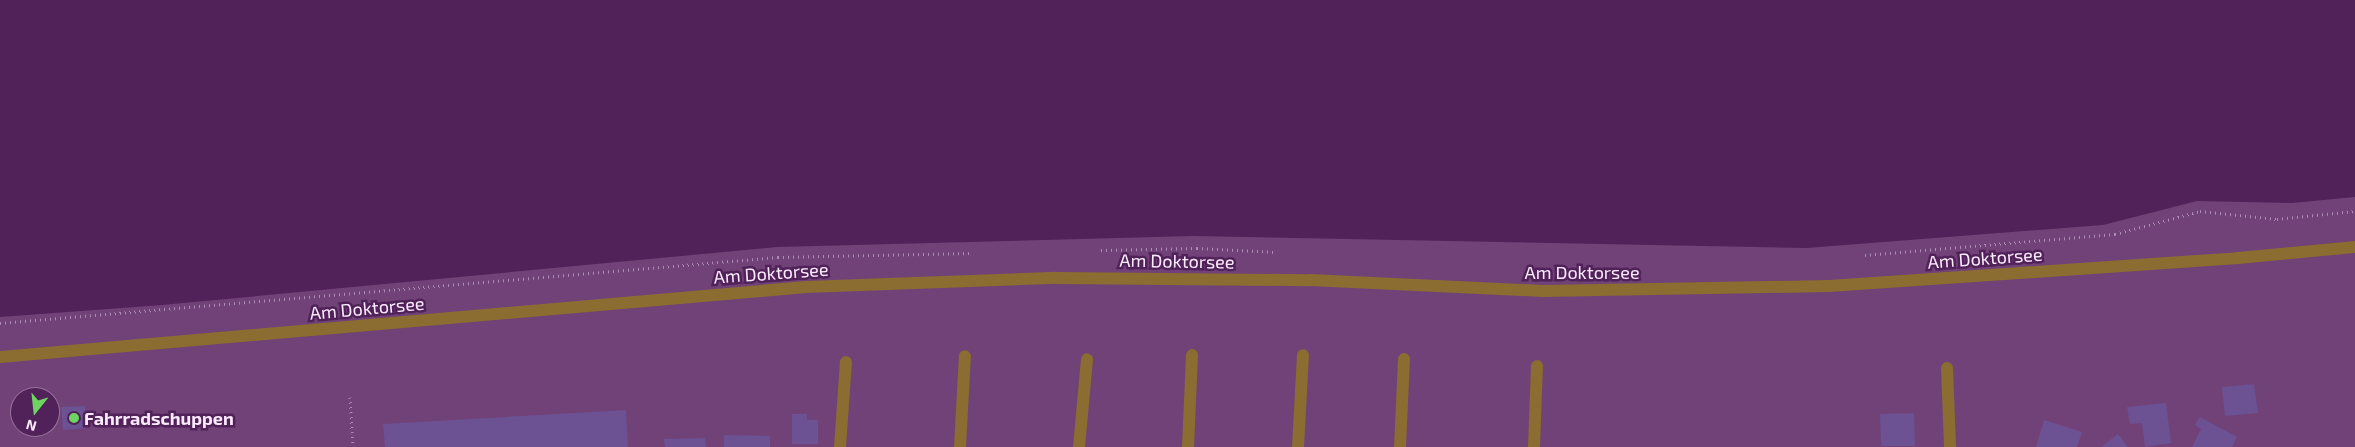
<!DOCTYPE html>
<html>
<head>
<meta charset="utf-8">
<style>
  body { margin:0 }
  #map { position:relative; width:2355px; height:447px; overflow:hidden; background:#512259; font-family:"Exo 2",sans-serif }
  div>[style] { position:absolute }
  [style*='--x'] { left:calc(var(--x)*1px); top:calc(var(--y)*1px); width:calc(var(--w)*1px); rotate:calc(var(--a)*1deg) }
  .green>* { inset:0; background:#704278 }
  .building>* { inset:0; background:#6c5193 }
  .path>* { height:3px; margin-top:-1.5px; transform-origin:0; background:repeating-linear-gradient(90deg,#ac8db2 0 1px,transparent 0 5px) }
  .lane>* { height:12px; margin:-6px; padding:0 6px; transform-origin:6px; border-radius:6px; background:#8b6c31 }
  .street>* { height:12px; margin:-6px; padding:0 6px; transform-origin:6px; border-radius:6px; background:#8b6c31 }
  .dots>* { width:14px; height:14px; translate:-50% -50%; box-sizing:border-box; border:2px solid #512259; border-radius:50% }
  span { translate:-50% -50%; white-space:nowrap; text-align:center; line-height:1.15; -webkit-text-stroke:5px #512259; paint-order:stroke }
  .street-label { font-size:18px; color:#fcebff }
  .poi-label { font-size:18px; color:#fcebff; font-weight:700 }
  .left { translate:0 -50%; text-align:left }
  .north { position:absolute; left:10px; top:387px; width:50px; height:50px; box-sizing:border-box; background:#512259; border:1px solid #95729b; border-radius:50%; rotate:196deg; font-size:14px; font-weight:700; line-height:20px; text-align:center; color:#fcebff }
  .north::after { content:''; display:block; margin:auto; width:18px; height:22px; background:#6dd361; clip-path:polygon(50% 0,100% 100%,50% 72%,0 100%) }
</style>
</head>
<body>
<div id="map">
  <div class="green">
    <div style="clip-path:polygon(evenodd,2355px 197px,2355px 447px,0 447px,0 317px,162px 305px,777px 247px,1193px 236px,1807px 248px,2103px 225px,2197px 201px,2292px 203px,2355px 197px,20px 397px,50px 397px,50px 427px,20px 427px,20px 397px)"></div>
  </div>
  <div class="building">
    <div style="clip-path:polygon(2254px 384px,2258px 413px,2225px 416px,2222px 387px)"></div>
    <div style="clip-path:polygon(2166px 403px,2171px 443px,2145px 447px,2142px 423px,2130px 424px,2127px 407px)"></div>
    <div style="clip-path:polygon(85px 406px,87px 428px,63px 430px,61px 407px)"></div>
    <div style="clip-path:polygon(626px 410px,628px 447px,385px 447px,383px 424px)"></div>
    <div style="clip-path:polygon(1914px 413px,1915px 446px,1881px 446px,1880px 414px)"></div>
    <div style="clip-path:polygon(792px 414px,807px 414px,807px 420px,818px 420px,818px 444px,792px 444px)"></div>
    <div style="clip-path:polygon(2200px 417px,2237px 437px,2232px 447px,2192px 447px,2201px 429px,2195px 425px)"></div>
    <div style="clip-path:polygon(2044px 420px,2082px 432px,2077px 447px,2036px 447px)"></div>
    <div style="clip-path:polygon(2118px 434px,2128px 447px,2101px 447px)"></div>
    <div style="clip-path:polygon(724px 435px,770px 436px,770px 447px,724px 447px)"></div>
    <div style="clip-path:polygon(705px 438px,706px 447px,665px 447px,664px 439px)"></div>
  </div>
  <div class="path">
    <div style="--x:1101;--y:250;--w:96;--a:-1.2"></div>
    <div style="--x:1197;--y:248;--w:78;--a:2.9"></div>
    <div style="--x:1865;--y:255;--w:251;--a:-4.8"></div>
    <div style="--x:2115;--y:234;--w:88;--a:-15.1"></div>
    <div style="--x:2200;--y:211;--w:77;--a:5.9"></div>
    <div style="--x:2277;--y:219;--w:78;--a:-5.9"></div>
    <div style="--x:0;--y:323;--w:781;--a:-4.85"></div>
    <div style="--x:778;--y:257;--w:194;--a:-1.2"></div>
    <div style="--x:350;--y:397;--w:50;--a:86.6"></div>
  </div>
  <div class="lane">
    <div style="--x:1947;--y:368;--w:79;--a:87.8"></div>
    <div style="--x:840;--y:447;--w:85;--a:-86"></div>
    <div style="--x:960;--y:447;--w:91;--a:-86.9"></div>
    <div style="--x:1079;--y:447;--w:88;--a:-84.8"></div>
    <div style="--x:1188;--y:447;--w:92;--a:-87.5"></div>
    <div style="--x:1298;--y:447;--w:92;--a:-86.9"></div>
    <div style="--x:1400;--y:447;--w:88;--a:-87.4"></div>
    <div style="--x:1534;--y:447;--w:81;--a:-87.9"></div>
  </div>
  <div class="street">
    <div style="--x:0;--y:357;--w:809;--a:-4.96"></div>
    <div style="--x:806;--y:287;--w:251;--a:-2.1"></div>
    <div style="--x:1057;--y:278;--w:253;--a:0.5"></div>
    <div style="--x:1310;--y:280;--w:233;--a:2.7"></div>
    <div style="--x:1543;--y:291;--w:286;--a:-1"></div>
    <div style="--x:1829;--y:286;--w:410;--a:-3.9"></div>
    <div style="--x:2238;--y:258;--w:118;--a:-5.4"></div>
  </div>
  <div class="dots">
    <div style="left:74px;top:418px;background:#6dd361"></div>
  </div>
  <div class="street-label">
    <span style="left:1985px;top:258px;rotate:-4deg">Am Doktorsee</span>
    <span style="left:1177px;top:261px;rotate:1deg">Am Doktorsee</span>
    <span style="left:1582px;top:272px">Am Doktorsee</span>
    <span style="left:771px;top:273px;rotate:-4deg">Am Doktorsee</span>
    <span style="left:367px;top:308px;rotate:-5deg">Am Doktorsee</span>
  </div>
  <div class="poi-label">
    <span class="left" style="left:84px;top:418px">Fahrradschuppen</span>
  </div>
  <div class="north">N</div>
</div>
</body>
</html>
